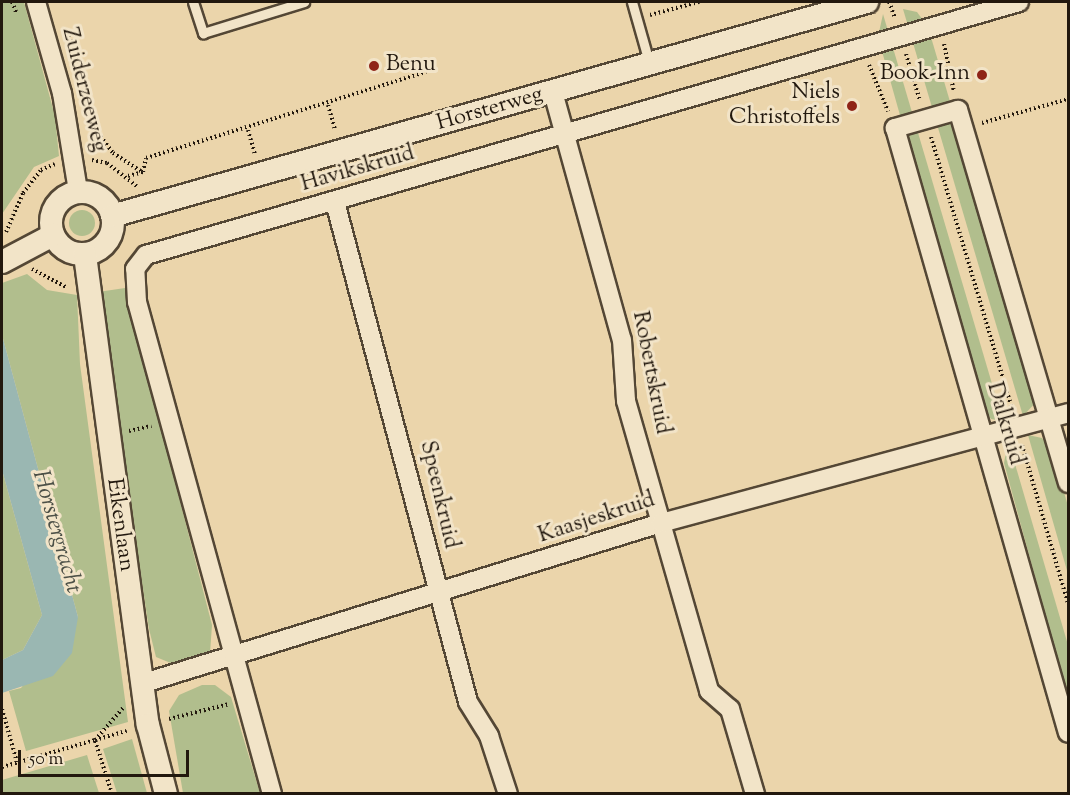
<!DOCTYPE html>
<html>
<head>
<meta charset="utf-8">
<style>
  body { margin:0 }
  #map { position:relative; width:1070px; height:795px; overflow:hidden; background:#ebd5ab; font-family:"Sorts Mill Goudy",serif }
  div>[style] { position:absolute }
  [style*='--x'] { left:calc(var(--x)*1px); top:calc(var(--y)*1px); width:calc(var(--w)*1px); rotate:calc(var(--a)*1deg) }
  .green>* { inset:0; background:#b1be8d }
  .round { border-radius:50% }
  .water>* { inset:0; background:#9ab7b2 }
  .path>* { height:4px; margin-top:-2px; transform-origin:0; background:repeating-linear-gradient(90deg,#22180e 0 1.5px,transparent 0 4.5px) }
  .roads { filter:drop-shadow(2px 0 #544735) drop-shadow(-2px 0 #544735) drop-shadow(0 2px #544735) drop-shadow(0 -2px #544735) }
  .service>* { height:9px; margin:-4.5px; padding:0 4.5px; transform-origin:4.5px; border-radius:4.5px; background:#f2e4c8 }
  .minor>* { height:18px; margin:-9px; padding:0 9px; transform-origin:9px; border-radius:9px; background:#f2e4c8 }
  .tertiary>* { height:22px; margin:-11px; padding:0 11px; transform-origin:11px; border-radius:11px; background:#f2e4c8 }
  .tertiary>.ring { margin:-11px; padding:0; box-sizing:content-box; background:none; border:22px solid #f2e4c8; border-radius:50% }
  .dots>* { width:16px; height:16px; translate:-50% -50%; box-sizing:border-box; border:3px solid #f2e4c8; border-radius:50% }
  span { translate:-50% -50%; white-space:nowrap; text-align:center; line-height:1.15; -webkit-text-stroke:6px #f2e4c8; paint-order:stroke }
  .poi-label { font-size:22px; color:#22180e }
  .left { translate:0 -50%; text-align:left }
  .right { translate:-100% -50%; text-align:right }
  .street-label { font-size:22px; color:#22180e }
  .water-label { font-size:24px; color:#4c5047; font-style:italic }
  .frame { position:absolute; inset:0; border:3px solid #22180e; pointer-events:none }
  .scale { position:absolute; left:18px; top:750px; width:171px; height:27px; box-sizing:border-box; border:3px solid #22180e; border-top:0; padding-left:8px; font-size:18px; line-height:21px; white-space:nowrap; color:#22180e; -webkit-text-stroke:4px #f2e4c8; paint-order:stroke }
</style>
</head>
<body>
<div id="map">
  <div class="green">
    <div style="clip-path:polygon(2px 2px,24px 2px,55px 116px,59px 156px,34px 167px,2px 214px)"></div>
    <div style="clip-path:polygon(903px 9px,917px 12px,928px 27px,1038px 400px,1023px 416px)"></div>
    <div style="clip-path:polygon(883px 14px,1003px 421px,991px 419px,982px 407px,878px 37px)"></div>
    <div class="round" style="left:69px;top:210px;width:26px;height:26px"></div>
    <div style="clip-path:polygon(27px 274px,47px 290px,77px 295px,80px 364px,128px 722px,26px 751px,9px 691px,21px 688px,78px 617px,2px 335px,2px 283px)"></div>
    <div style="clip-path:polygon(125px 288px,212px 625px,210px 653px,178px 666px,156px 657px,149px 629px,98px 292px)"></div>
    <div style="clip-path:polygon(1028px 435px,1042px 438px,1052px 451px,1068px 506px,1068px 574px)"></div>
    <div style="clip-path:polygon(1008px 440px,1068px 645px,1068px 698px,1004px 463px)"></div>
    <div style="clip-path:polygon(2px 470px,42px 615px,23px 650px,2px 660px)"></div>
    <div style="clip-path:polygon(202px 685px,215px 685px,231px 697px,260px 793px,183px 793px,169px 711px,179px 695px)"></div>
    <div style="clip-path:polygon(132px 739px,147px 793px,117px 793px,103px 749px)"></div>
    <div style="clip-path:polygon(87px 755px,99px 793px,2px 793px,2px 780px)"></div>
  </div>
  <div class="water">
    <div style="clip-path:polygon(2px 335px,78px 617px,72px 653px,53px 676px,2px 693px,2px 660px,23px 650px,42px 615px,2px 470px)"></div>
  </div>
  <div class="path">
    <div style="--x:12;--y:2;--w:11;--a:68"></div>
    <div style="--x:889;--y:2;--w:17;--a:69"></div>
    <div style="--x:650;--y:15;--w:51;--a:-14.9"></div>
    <div style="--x:68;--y:31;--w:106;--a:73.6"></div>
    <div style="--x:98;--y:133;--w:25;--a:53"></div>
    <div style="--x:113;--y:153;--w:35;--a:33"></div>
    <div style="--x:944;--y:44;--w:49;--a:78.2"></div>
    <div style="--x:906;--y:54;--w:49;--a:73.4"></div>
    <div style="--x:869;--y:65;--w:50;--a:67.6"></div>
    <div style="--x:328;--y:105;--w:26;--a:74"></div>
    <div style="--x:982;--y:123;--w:89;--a:-15.6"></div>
    <div style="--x:248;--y:130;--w:25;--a:74"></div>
    <div style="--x:931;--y:137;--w:284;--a:73.4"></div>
    <div style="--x:92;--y:160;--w:15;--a:11"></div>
    <div style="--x:107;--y:163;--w:39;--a:38"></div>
    <div style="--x:128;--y:176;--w:16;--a:-15"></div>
    <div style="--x:143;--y:172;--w:14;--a:-78"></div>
    <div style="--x:146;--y:158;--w:293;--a:-17.1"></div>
    <div style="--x:6;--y:232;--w:43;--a:-66.4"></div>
    <div style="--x:23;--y:193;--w:29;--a:-52"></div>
    <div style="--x:41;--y:170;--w:15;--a:-23"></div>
    <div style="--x:32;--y:269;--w:40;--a:28"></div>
    <div style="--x:129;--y:431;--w:23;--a:-13"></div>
    <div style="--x:1022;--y:445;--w:165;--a:73.8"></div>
    <div style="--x:2;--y:709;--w:55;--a:74.2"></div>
    <div style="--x:169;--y:719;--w:62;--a:-14"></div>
    <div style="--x:2;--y:767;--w:97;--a:-16.2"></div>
    <div style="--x:95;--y:740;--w:43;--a:-48.8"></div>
    <div style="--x:112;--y:794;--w:57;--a:-107.5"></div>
    <div style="--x:95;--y:740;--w:33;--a:-16"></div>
  </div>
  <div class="roads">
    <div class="service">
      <div style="--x:193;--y:2;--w:33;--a:72"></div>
      <div style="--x:203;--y:33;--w:106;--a:-17.1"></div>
      <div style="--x:632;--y:2;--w:62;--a:74.2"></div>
    </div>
    <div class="minor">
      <div style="--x:36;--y:2;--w:95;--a:74.1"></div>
      <div style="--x:62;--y:93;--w:99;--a:80.7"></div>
      <div style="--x:553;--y:92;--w:257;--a:74.5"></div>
      <div style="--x:622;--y:340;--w:61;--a:86.2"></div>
      <div style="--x:626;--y:401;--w:302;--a:74"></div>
      <div style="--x:709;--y:691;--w:28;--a:41"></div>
      <div style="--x:730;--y:709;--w:89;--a:73.6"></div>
      <div style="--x:335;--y:202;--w:517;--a:75.1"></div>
      <div style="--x:468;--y:702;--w:40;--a:58"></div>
      <div style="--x:489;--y:736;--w:61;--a:71.9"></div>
      <div style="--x:1068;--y:483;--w:389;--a:-106.4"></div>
      <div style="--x:958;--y:110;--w:66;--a:164.1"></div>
      <div style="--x:895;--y:128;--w:629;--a:74.04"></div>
      <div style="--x:144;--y:683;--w:541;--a:-17.2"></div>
      <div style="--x:661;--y:523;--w:422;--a:-15.1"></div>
      <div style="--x:272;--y:794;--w:510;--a:-105.34"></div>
      <div style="--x:137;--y:302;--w:33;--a:-93"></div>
      <div style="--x:135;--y:269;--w:18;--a:-52"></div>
      <div style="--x:146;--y:255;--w:909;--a:-16.16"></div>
    </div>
    <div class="tertiary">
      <div class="ring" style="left:51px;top:192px;width:40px;height:40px"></div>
      <div style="--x:112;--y:216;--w:785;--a:-15.83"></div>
      <div style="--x:85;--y:255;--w:474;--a:82.4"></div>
      <div style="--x:148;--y:725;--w:71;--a:75.4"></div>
      <div style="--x:2;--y:262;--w:58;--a:-27.9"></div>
    </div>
  </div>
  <div class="dots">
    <div style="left:374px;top:66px;background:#8f2418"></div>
    <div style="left:982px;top:75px;background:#8f2418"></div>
    <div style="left:852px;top:106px;background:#8f2418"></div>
  </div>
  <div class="poi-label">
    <span class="left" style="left:386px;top:66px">Benu</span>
    <span class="right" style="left:970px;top:75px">Book-Inn</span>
    <span class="right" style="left:840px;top:106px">Niels<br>Christoffels</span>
  </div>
  <div class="street-label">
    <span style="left:83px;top:90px;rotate:76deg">Zuiderzeeweg</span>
    <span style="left:490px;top:110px;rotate:-16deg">Horsterweg</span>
    <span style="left:358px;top:170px;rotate:-16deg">Havikskruid</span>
    <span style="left:650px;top:373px;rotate:79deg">Robertskruid</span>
    <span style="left:1004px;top:424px;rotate:74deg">Dalkruid</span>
    <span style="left:438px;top:495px;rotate:77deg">Speenkruid</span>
    <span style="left:597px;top:519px;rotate:-18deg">Kaasjeskruid</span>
    <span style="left:119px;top:525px;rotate:82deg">Eikenlaan</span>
  </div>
  <div class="water-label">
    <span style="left:56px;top:532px;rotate:74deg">Horstergracht</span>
  </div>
  <div class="frame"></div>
  <div class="scale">50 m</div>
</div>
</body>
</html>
